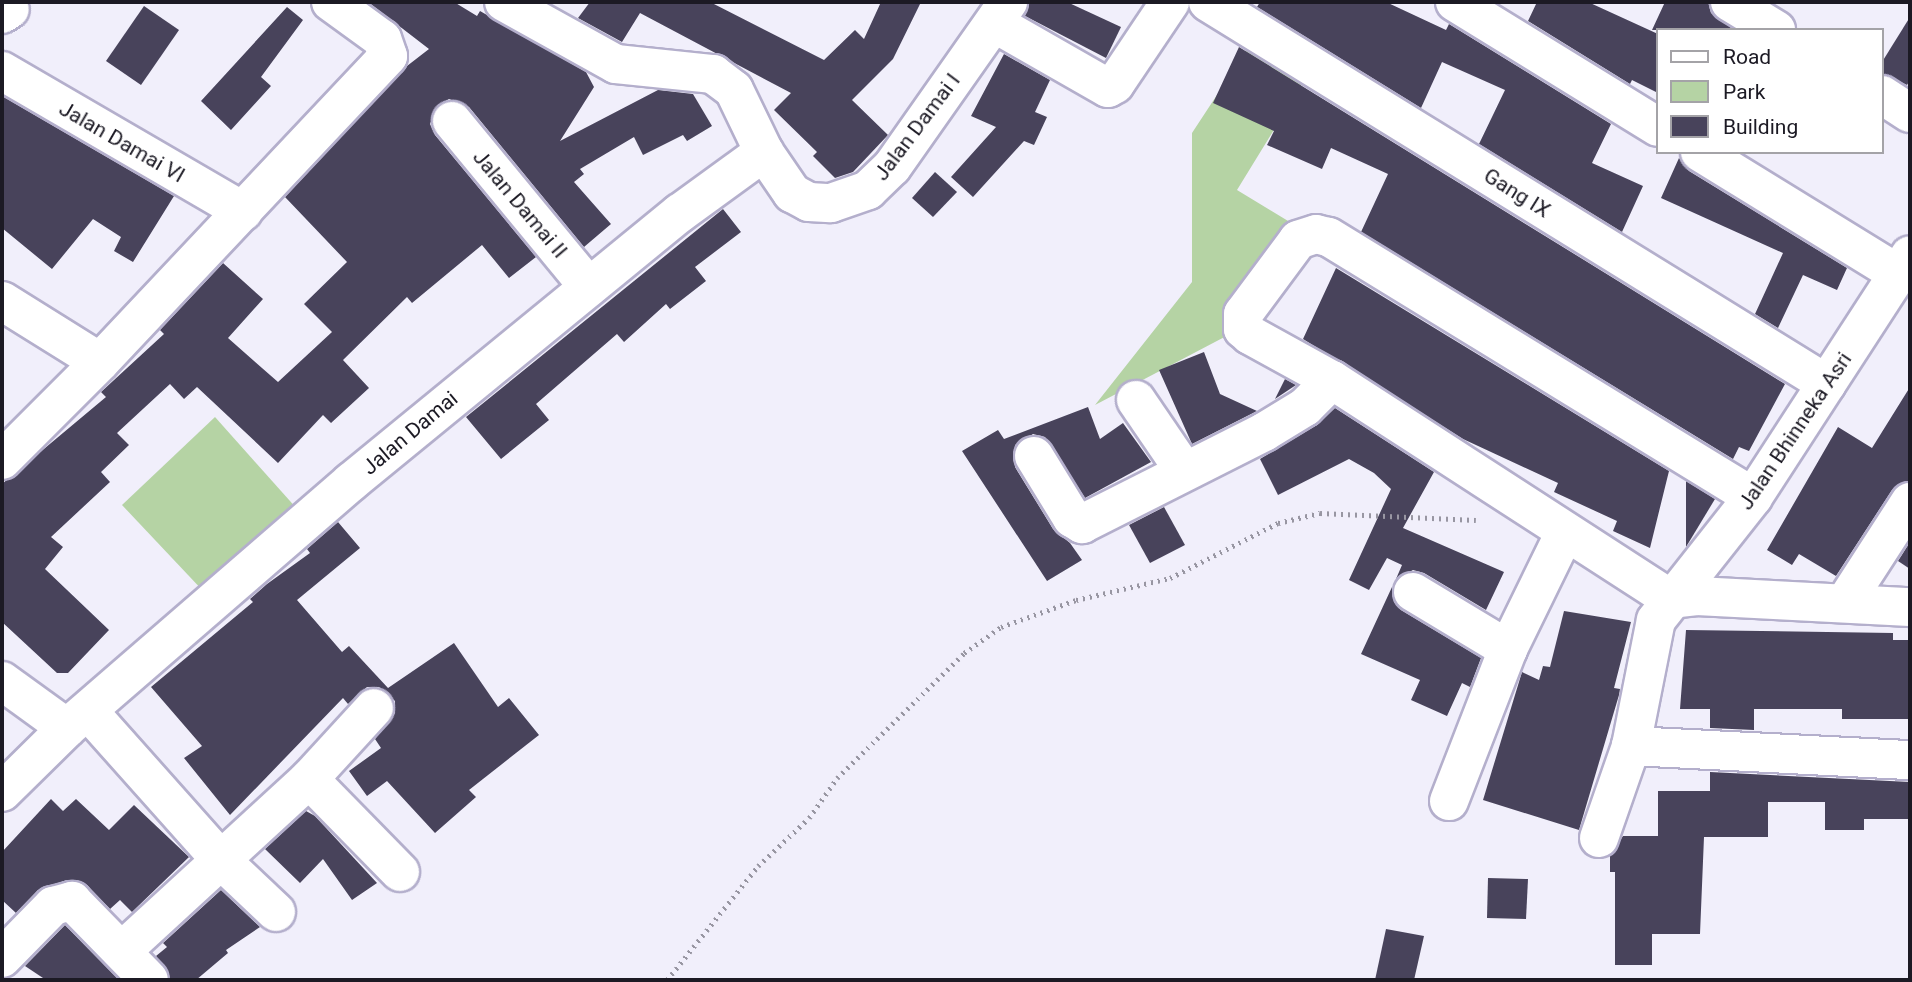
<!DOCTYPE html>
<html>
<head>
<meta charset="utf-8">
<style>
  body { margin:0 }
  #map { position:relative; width:1912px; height:982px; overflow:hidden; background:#f1effb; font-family:Roboto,sans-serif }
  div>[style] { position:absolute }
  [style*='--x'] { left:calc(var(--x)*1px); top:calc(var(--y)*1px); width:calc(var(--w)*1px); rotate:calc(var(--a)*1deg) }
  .green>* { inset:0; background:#b5d3a4 }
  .building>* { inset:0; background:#48435b }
  .path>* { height:4.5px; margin-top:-2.25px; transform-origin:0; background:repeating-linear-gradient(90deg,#9896a2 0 2px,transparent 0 7px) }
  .roads { filter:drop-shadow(2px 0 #b4afcc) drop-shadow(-2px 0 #b4afcc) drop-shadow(0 2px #b4afcc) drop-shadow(0 -2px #b4afcc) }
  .street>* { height:38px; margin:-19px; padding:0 19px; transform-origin:19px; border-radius:19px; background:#fff }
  span { translate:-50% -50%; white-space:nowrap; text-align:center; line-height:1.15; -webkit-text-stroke:7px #fff; paint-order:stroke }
  .street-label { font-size:21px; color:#1c1a24 }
  .frame { position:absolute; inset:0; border:4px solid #1c1a24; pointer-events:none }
  .legend { position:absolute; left:1656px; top:28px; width:228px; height:126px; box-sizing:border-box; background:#fff; border:2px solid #a4a3a7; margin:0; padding:9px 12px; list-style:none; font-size:21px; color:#1c1a24 }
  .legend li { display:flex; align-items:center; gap:14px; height:35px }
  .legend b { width:35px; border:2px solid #a4a3a7 }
</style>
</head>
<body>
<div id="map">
  <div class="green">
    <div style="clip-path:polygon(1251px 43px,1307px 76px,1237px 190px,1298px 227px,1234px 332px,1095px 405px,1192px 282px,1192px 133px)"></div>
    <div style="clip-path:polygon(215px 417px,315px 529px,222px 611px,122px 505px)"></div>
  </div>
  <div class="building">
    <div style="clip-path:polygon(368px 2px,454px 2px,477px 16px,480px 11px,586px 72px,594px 87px,560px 141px,658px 90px,693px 94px,712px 126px,687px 141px,683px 135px,643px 155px,634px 137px,580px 169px,584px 174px,574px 182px,611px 224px,584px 247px,469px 107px,449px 99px,438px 105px,430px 124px,435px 135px,536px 257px,509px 278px,482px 245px,412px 303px,407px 297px,343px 360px,369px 388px,331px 423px,323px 415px,278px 463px,197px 387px,184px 399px,170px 384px,117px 433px,129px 445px,101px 472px,110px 482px,51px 537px,63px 547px,45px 569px,109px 630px,68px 673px,57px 673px,2px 622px,2px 484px,106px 397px,101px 392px,164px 334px,160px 330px,223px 263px,263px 299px,228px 338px,278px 382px,332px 332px,304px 304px,347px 262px,285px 197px,407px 66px,429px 49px)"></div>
    <div style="clip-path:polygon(590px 2px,710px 2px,824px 60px,855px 30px,864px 39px,881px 2px,921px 2px,893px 59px,852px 100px,888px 135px,853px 172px,835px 178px,813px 156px,817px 152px,774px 110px,791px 93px,640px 13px,622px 42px,578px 18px)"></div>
    <div style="clip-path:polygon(1029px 2px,1067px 2px,1121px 27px,1106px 58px,1025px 16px)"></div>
    <div style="clip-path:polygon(1260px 2px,1386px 2px,1446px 30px,1449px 24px,1611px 124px,1592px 163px,1643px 186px,1622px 232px,1479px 144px,1505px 90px,1442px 62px,1421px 108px,1257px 7px)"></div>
    <div style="clip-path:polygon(1537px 2px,1588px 2px,1658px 34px,1658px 93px,1632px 80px,1630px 84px,1528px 21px)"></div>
    <div style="clip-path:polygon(1665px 2px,1708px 2px,1711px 13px,1734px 30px,1652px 30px)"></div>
    <div style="clip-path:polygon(144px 6px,179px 30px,141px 85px,106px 61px)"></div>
    <div style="clip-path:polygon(287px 7px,303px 20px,261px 77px,271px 86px,231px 130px,201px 101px)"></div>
    <div style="clip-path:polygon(1910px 17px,1910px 80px,1907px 85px,1882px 73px,1882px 62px)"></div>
    <div style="clip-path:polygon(1239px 47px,1785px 384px,1749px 451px,1739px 447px,1733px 459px,1361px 232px,1388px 174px,1331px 148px,1322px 169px,1267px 145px,1274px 131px,1213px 103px)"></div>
    <div style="clip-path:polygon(1004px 54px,1050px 80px,1035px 112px,1047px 117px,1034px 145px,1024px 141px,973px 197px,951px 177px,996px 127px,971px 116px)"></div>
    <div style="clip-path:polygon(2px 96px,174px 196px,133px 262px,114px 251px,121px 237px,93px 219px,52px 269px,2px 228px)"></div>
    <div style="clip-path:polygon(1679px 158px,1689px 171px,1847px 268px,1837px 290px,1803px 275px,1778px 328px,1755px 314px,1783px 253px,1661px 198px)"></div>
    <div style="clip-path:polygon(935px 172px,957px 192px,933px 217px,912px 198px)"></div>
    <div style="clip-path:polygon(723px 209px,741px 232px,695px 267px,706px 281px,670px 309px,666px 304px,624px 342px,617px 334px,536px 404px,549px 420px,501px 459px,466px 417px)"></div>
    <div style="clip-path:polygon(1336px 268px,1669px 471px,1650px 548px,1613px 531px,1617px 521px,1554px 492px,1558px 483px,1463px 439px,1303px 339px)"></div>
    <div style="clip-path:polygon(1204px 352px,1220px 394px,1257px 411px,1192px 444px,1159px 370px)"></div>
    <div style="clip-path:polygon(1285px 379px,1296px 385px,1275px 399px)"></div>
    <div style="clip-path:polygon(1910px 387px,1910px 480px,1892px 490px,1836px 576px,1799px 554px,1792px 565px,1767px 550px,1838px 427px,1872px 448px)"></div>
    <div style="clip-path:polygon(1088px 407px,1100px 439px,1123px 423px,1151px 462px,1085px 498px,1045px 437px,1033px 434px,1015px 445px,1015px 467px,1053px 529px,1070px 543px,1082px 560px,1047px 581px,962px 451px,998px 430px,1004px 439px)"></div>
    <div style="clip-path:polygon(1335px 408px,1434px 472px,1403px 528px,1504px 572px,1486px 610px,1424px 573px,1413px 570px,1396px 579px,1402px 565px,1387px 558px,1369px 590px,1349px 580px,1391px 489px,1374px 473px,1349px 459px,1278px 495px,1260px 459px,1317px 425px)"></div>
    <div style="clip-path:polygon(1686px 481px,1715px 499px,1686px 547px)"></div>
    <div style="clip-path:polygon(1164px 507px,1185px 545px,1150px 563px,1129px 525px)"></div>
    <div style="clip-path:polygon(338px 522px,360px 548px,297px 600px,342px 652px,349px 646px,388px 688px,454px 643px,498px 707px,509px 698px,539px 735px,469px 790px,476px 797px,435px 833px,387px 781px,367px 796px,349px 771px,381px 748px,375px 739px,395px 713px,395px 701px,379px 687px,367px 687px,348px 704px,343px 698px,230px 815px,184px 758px,202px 746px,151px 687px,253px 602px,250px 599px,267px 584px,310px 553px,307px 549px)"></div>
    <div style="clip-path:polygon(1910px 542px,1910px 569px,1898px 561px)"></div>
    <div style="clip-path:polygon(1392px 587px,1394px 602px,1401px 610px,1481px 658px,1470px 687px,1462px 683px,1447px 716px,1411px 700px,1420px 680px,1361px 654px)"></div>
    <div style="clip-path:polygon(1564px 611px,1631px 622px,1614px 688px,1620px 689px,1619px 695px,1579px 830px,1483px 800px,1522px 672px,1539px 680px,1543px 666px,1550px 667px)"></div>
    <div style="clip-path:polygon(1686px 630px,1893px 633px,1893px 640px,1910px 640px,1910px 719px,1842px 719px,1842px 709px,1754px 709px,1754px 730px,1710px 728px,1710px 709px,1680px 709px)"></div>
    <div style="clip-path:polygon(1710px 772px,1910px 782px,1910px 819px,1864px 819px,1864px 830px,1825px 830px,1825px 802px,1768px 802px,1768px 837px,1704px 837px,1700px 934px,1652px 934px,1652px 965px,1615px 965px,1615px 872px,1610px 872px,1610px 856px,1623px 836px,1658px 836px,1658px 791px,1710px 791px)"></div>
    <div style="clip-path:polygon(51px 799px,63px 811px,76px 799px,109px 830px,134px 805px,189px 857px,132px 912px,120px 900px,110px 909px,87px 885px,67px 880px,38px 890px,16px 913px,2px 900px,2px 852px)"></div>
    <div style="clip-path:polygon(306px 811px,315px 816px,377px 883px,352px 900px,323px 859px,300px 883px,265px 849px)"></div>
    <div style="clip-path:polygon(1488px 878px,1528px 879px,1526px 919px,1487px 918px)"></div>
    <div style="clip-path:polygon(221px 890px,260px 927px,226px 950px,228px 953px,196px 980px,170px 980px,156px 956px,167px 947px,163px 943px)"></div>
    <div style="clip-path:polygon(65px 925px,119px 980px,46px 980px,25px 966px)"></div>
    <div style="clip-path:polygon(1386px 929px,1424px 936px,1414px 980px,1375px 980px)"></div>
  </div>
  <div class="path">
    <div style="--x:667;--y:980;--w:146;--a:-51.4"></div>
    <div style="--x:758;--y:866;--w:70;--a:-43.3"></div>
    <div style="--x:809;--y:818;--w:49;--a:-55"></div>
    <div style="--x:837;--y:778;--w:178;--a:-44.5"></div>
    <div style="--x:964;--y:653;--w:45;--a:-35.1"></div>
    <div style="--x:1001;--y:627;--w:80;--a:-19.8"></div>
    <div style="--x:1076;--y:600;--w:97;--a:-13.2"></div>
    <div style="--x:1170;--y:578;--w:121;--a:-27"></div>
    <div style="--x:1278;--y:523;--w:43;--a:-13.4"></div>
    <div style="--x:1320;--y:513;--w:156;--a:2.6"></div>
  </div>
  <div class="roads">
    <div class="street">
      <div style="--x:504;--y:2;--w:128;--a:29"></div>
      <div style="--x:616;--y:64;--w:98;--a:5.9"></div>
      <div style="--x:713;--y:74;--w:26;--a:37"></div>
      <div style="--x:734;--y:90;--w:69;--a:64.2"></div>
      <div style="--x:764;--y:152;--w:50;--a:55.7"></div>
      <div style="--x:792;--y:193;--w:19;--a:28"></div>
      <div style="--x:809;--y:202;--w:22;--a:3"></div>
      <div style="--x:831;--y:203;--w:39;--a:-19"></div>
      <div style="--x:868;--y:190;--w:33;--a:-44"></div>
      <div style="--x:892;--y:167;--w:202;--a:-54.9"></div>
      <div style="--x:1208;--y:2;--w:727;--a:31.68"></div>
      <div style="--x:1455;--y:2;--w:238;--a:31.6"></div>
      <div style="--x:1730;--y:2;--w:54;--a:31.3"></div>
      <div style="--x:2;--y:14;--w:9;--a:-32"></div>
      <div style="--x:994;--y:23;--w:131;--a:29.7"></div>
      <div style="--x:1108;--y:88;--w:8;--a:-30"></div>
      <div style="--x:1115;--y:84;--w:99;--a:-56.1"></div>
      <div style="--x:2;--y:71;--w:279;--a:30.2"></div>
      <div style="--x:1882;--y:95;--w:33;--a:33"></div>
      <div style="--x:452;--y:121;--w:215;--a:50.5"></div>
      <div style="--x:1700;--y:152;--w:233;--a:31.6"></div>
      <div style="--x:2;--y:301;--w:115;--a:31.9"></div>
      <div style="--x:1136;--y:400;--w:83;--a:55.7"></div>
      <div style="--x:1034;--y:456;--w:73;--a:58.5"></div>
      <div style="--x:1072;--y:518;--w:12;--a:31"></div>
      <div style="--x:1082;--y:524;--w:204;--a:-26.8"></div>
      <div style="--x:1264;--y:432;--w:48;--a:-31.4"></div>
      <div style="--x:1305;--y:407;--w:38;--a:-45"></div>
      <div style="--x:2;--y:460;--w:139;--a:-45"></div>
      <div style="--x:100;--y:362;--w:420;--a:-46.7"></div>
      <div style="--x:388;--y:56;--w:18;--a:-109"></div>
      <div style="--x:382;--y:39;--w:63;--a:-144"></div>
      <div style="--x:1753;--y:497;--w:498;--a:-148.5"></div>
      <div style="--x:1328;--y:237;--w:12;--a:-166"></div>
      <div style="--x:1316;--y:234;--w:19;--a:162"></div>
      <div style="--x:1298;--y:240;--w:92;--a:126.6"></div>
      <div style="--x:1243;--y:314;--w:15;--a:90"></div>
      <div style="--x:1243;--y:329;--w:9;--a:41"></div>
      <div style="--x:1250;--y:335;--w:94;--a:28.8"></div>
      <div style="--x:1332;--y:380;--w:403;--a:32.9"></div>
      <div style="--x:1670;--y:599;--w:27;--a:-6"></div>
      <div style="--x:1697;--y:596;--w:213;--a:3"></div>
      <div style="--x:1413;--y:592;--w:111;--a:31"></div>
      <div style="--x:1846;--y:601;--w:118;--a:-57.1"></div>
      <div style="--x:2;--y:681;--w:80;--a:35.9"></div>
      <div style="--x:89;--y:712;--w:197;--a:48.3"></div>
      <div style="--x:220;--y:859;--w:77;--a:43.4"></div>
      <div style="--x:1631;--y:746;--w:279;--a:2.9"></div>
      <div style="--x:309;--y:779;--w:130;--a:45.6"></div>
      <div style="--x:2;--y:792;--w:91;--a:-44.6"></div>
      <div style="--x:67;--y:728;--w:376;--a:-40.9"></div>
      <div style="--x:351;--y:482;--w:425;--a:-39.3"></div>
      <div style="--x:680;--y:213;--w:104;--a:-36"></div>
      <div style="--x:1449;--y:801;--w:163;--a:-68.8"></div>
      <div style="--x:1508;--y:649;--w:128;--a:-64"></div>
      <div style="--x:1599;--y:838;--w:97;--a:-70.8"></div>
      <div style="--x:1631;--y:746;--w:128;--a:-78.8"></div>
      <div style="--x:1656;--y:620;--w:157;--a:-51.7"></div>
      <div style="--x:1753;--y:497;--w:288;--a:-57"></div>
      <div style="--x:122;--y:951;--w:254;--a:-42.6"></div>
      <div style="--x:309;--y:779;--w:96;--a:-47.5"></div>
      <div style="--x:2;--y:958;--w:73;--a:-45.6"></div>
      <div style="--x:53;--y:906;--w:20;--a:-15"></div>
      <div style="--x:72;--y:901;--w:110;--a:45.7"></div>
    </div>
  </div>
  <div class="street-label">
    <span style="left:917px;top:127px;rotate:-53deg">Jalan Damai I</span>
    <span style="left:122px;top:142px;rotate:30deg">Jalan Damai VI</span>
    <span style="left:1517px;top:193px;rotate:32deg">Gang IX</span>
    <span style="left:520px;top:204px;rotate:50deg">Jalan Damai II</span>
    <span style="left:1795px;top:431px;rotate:-56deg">Jalan Bhinneka Asri</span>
    <span style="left:410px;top:433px;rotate:-40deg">Jalan Damai</span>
  </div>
  <div class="frame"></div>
  <ul class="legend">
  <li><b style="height:9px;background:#fff"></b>Road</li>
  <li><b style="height:19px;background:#b5d3a4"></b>Park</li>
  <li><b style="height:19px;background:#48435b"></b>Building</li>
  </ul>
</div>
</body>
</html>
